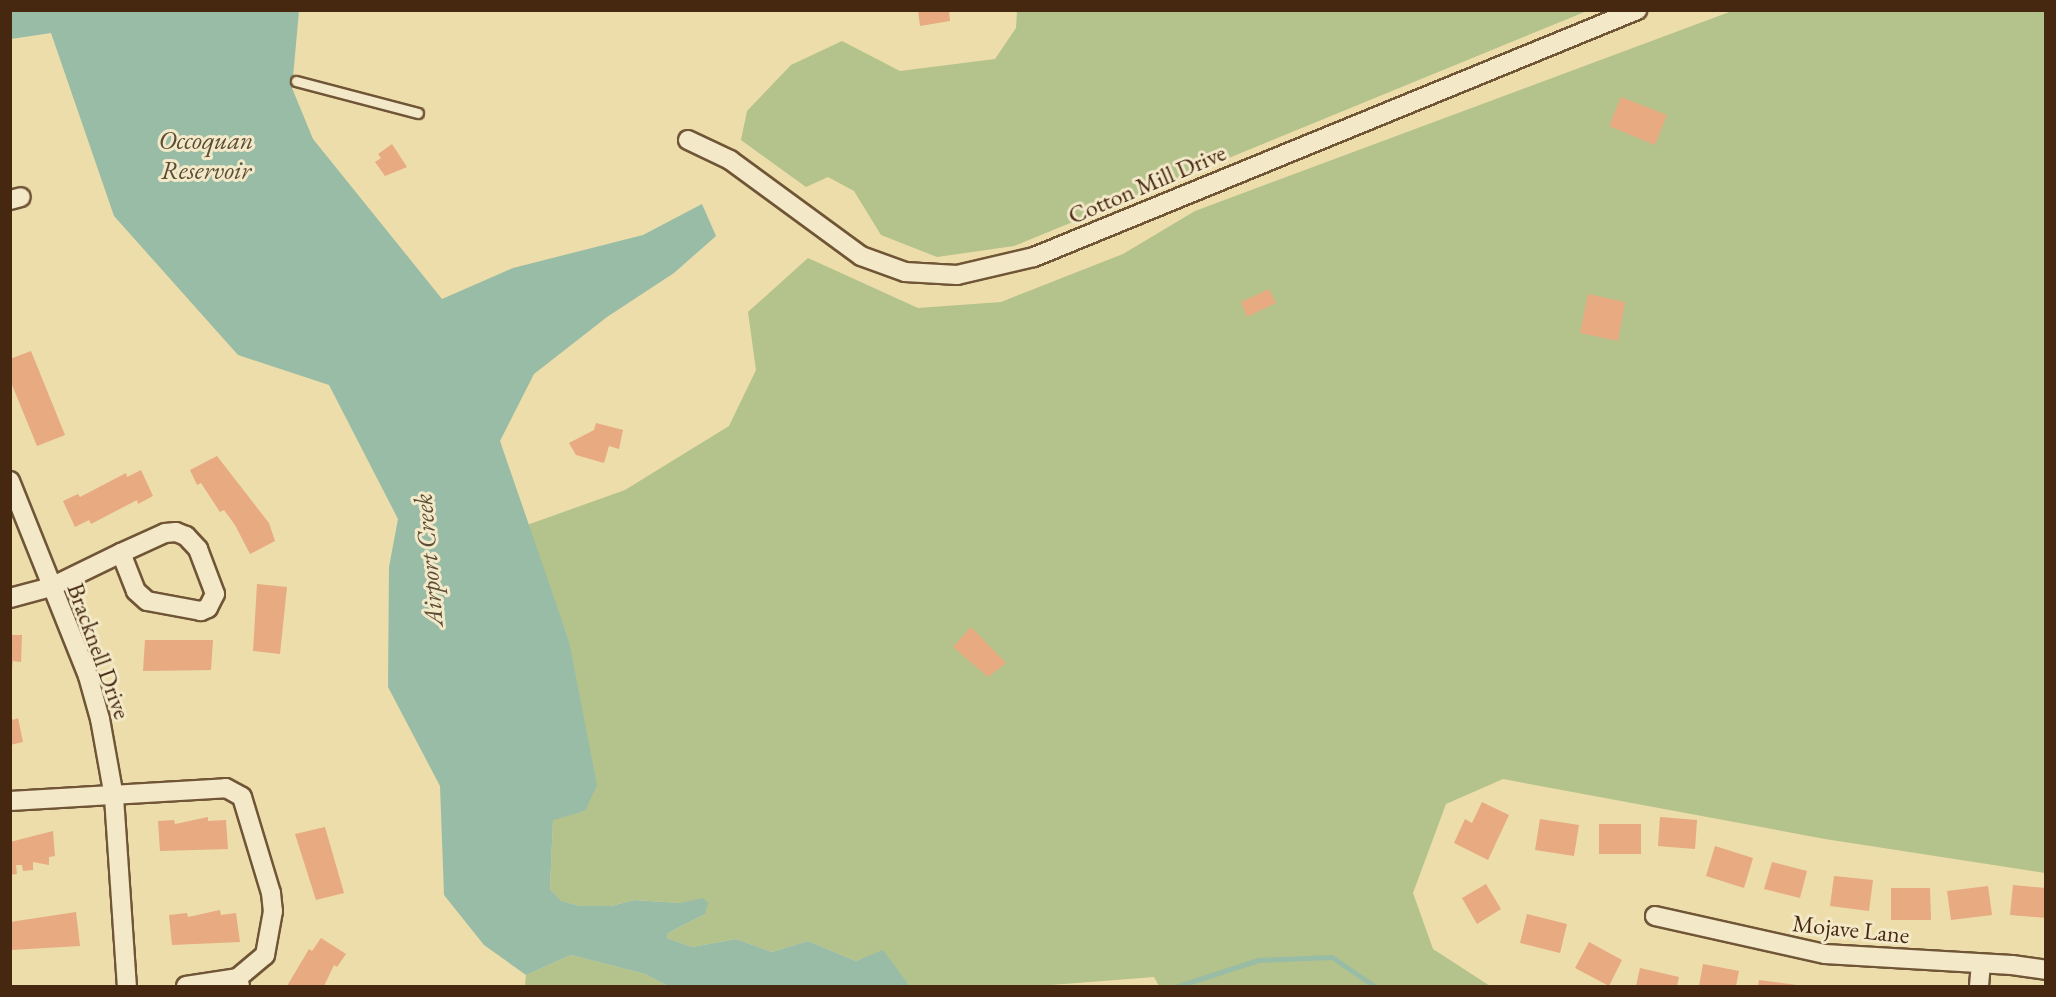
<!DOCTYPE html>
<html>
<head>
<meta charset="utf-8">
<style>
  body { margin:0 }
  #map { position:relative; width:2056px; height:997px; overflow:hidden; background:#ecddaa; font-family:"EB Garamond",serif }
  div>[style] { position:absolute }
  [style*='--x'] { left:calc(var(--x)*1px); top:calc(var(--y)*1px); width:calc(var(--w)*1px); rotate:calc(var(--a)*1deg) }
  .green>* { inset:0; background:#b4c28b }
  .water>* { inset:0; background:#99bca6 }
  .stream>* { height:5px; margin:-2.5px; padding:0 2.5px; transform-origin:2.5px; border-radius:2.5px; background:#99bca6 }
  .building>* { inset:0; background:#e7aa81 }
  .roads { filter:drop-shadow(2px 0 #705536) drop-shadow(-2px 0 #705536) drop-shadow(0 2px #705536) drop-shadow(0 -2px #705536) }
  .service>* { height:9px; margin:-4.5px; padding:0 4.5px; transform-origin:4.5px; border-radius:4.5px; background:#f3e9c8 }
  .minor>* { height:18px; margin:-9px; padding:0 9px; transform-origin:9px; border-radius:9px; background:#f3e9c8 }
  span { translate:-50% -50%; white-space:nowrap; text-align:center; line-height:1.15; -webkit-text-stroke:6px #f3e9c8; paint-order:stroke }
  .street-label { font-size:24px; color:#462810 }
  .water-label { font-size:26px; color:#5b4d36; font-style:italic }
  .frame { position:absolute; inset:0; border:12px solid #462810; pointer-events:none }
</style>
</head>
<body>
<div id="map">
  <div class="green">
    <div style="clip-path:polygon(1017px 11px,1017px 10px,1587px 11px,1014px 246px,937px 257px,881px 235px,854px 191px,828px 177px,806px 187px,741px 140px,747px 111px,791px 65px,842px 41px,900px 71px,995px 59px,1016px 28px)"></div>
    <div style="clip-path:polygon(1732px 11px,2045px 11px,2045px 873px,1825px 839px,1503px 779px,1446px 804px,1413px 893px,1433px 949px,1490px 986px,1159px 986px,1154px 977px,1038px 986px,910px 986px,883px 951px,856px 961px,808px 941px,772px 952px,736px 939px,692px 947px,667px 938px,668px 933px,705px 914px,681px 903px,634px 900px,611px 906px,580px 906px,560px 901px,550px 889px,553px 819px,585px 811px,569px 641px,527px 525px,625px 490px,729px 426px,756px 370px,748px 312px,808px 258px,918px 308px,1001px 302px,1123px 254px,1195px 211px)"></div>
    <div style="clip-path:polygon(571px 955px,645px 974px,668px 986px,525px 986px,526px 975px)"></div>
  </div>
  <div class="water">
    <div style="clip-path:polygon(10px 11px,299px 11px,292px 88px,313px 139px,442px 299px,513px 268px,643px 235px,702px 204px,716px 236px,674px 273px,607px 317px,534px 374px,500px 441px,569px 641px,597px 785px,585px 811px,553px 820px,550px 889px,561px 901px,580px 906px,611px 906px,634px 900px,681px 903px,703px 898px,708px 903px,705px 914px,668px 933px,667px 938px,692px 947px,736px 939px,772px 952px,808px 941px,856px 961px,883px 950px,910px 986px,668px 986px,645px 974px,571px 955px,526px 975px,484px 945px,444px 895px,440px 786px,388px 687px,389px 567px,398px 519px,329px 385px,238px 355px,114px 216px,51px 33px,11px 39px)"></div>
  </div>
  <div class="stream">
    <div style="--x:1178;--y:986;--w:84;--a:-18"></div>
    <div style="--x:1258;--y:960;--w:74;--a:-2.3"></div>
    <div style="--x:1332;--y:957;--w:51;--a:34.6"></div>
  </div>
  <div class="building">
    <div style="clip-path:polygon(918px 10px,949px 10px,950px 21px,920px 26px)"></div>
    <div style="clip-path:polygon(1621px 97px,1667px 115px,1655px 145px,1609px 126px)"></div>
    <div style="clip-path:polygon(392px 144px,407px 167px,385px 176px,375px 162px,381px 158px,378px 154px)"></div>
    <div style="clip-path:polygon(1269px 289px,1276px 303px,1247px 317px,1241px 302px)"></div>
    <div style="clip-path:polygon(1588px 294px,1625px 302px,1618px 341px,1580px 333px)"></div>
    <div style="clip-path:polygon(31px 351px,65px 435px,37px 446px,10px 380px,10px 359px)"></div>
    <div style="clip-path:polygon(596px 423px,623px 430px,619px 449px,609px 446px,604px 463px,576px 455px,569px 443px,594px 430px)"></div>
    <div style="clip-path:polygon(217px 456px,269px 523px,275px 541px,250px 554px,235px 525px,224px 510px,220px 512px,201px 483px,197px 485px,190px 470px)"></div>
    <div style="clip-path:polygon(141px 470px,153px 496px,138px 504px,137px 500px,91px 524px,89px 520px,75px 527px,63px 501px,78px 494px,80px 497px,126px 473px,127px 477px)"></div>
    <div style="clip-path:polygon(257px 584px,287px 587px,280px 654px,253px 651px)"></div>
    <div style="clip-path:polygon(971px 627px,1006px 663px,988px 677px,953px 647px)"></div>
    <div style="clip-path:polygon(10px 635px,22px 635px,21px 662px,13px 661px,13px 669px)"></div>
    <div style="clip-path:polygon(145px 640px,213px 640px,211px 670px,143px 671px)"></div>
    <div style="clip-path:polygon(10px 715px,13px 720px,18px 718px,23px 742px,10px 745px)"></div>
    <div style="clip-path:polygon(1482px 802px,1509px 815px,1488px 860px,1454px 843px,1465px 819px,1472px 823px)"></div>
    <div style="clip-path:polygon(208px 817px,208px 821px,226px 820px,228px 849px,160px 851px,158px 821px,174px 820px,175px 824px)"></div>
    <div style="clip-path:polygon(1660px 817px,1697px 820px,1695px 849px,1658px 846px)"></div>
    <div style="clip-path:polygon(1540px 819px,1579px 825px,1574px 856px,1535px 850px)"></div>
    <div style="clip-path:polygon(1599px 824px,1641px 824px,1641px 854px,1599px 854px)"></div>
    <div style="clip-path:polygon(325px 827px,344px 893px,316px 900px,295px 834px)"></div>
    <div style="clip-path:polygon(53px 831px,55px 856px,49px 857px,49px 865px,33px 862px,33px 870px,23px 871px,22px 865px,16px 865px,17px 874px,10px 875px,10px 842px)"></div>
    <div style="clip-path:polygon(1715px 846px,1753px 858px,1744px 888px,1706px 876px)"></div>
    <div style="clip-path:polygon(1772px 862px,1807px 871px,1800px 898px,1764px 889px)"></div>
    <div style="clip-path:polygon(1834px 876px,1873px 880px,1869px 911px,1830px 906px)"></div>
    <div style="clip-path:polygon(1486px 884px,1501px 909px,1477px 924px,1462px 898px)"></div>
    <div style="clip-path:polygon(2013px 885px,2046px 888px,2046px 918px,2010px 915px)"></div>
    <div style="clip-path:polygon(1988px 886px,1992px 915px,1951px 920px,1947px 891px)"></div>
    <div style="clip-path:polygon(1891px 888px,1930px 888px,1931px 920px,1891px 920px)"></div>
    <div style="clip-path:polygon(220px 910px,221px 915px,236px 913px,240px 942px,172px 945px,169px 915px,187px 913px,188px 917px)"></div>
    <div style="clip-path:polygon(76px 912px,80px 946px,11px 950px,10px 922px)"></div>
    <div style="clip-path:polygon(1527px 914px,1567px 924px,1560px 953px,1520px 943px)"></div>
    <div style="clip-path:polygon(321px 938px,346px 954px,337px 967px,334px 965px,324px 986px,287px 986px,309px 949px,312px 951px)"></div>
    <div style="clip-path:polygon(1589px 942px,1622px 960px,1609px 986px,1575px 968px)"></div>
    <div style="clip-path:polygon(1703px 964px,1739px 971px,1736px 986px,1699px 986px)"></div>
    <div style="clip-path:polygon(1640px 968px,1679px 977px,1677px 986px,1636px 986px)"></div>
    <div style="clip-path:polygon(1759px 980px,1797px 985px,1797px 986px,1758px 986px)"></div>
  </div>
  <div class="roads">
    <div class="service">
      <div style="--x:296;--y:81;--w:126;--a:14.7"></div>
    </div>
    <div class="minor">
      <div style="--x:688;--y:140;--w:47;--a:25.5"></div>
      <div style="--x:730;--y:160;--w:162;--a:36.2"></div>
      <div style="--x:861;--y:256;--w:47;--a:20"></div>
      <div style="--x:905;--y:272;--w:52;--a:3.3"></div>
      <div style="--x:957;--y:275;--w:79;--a:-13.2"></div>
      <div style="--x:1034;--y:257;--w:652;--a:-22.27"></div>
      <div style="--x:10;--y:200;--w:11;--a:-15"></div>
      <div style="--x:10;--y:481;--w:210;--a:68.2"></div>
      <div style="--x:88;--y:676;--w:45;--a:74.4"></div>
      <div style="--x:100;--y:719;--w:79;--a:79.8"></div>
      <div style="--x:114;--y:797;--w:189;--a:86.1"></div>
      <div style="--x:176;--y:532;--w:11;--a:22"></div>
      <div style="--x:186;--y:536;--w:18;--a:47"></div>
      <div style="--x:198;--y:549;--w:48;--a:69.3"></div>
      <div style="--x:215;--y:594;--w:16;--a:117"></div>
      <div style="--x:208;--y:608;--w:8;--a:157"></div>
      <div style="--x:201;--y:611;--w:55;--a:-169.5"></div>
      <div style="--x:147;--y:601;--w:15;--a:-138"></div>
      <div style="--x:136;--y:591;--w:41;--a:-111.5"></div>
      <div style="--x:121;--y:553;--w:48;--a:-24.4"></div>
      <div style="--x:165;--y:533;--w:11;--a:-5"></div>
      <div style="--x:10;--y:598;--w:42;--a:-15"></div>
      <div style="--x:51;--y:587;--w:78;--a:-25.9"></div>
      <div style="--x:10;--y:801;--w:216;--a:-3.4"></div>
      <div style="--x:226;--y:788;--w:18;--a:29"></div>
      <div style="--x:242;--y:797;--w:100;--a:73.2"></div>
      <div style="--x:271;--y:893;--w:18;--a:84"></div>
      <div style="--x:273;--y:911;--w:45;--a:100.3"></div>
      <div style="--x:265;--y:955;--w:35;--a:140"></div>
      <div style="--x:1655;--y:916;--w:174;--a:12.6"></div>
      <div style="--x:1825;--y:954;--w:187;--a:3.4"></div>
      <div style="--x:2012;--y:965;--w:34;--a:8"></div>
      <div style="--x:186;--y:986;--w:53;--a:-8.7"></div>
      <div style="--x:238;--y:978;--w:8;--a:76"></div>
      <div style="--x:1979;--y:986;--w:21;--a:-85"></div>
    </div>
  </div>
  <div class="street-label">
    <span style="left:1147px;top:184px;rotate:-23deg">Cotton Mill Drive</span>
    <span style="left:99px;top:651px;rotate:70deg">Bracknell Drive</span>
    <span style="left:1851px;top:929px;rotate:6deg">Mojave Lane</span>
  </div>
  <div class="water-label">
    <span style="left:206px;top:156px">Occoquan<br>Reservoir</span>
    <span style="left:429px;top:560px;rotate:-95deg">Airport Creek</span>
  </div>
  <div class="frame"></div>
</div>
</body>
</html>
